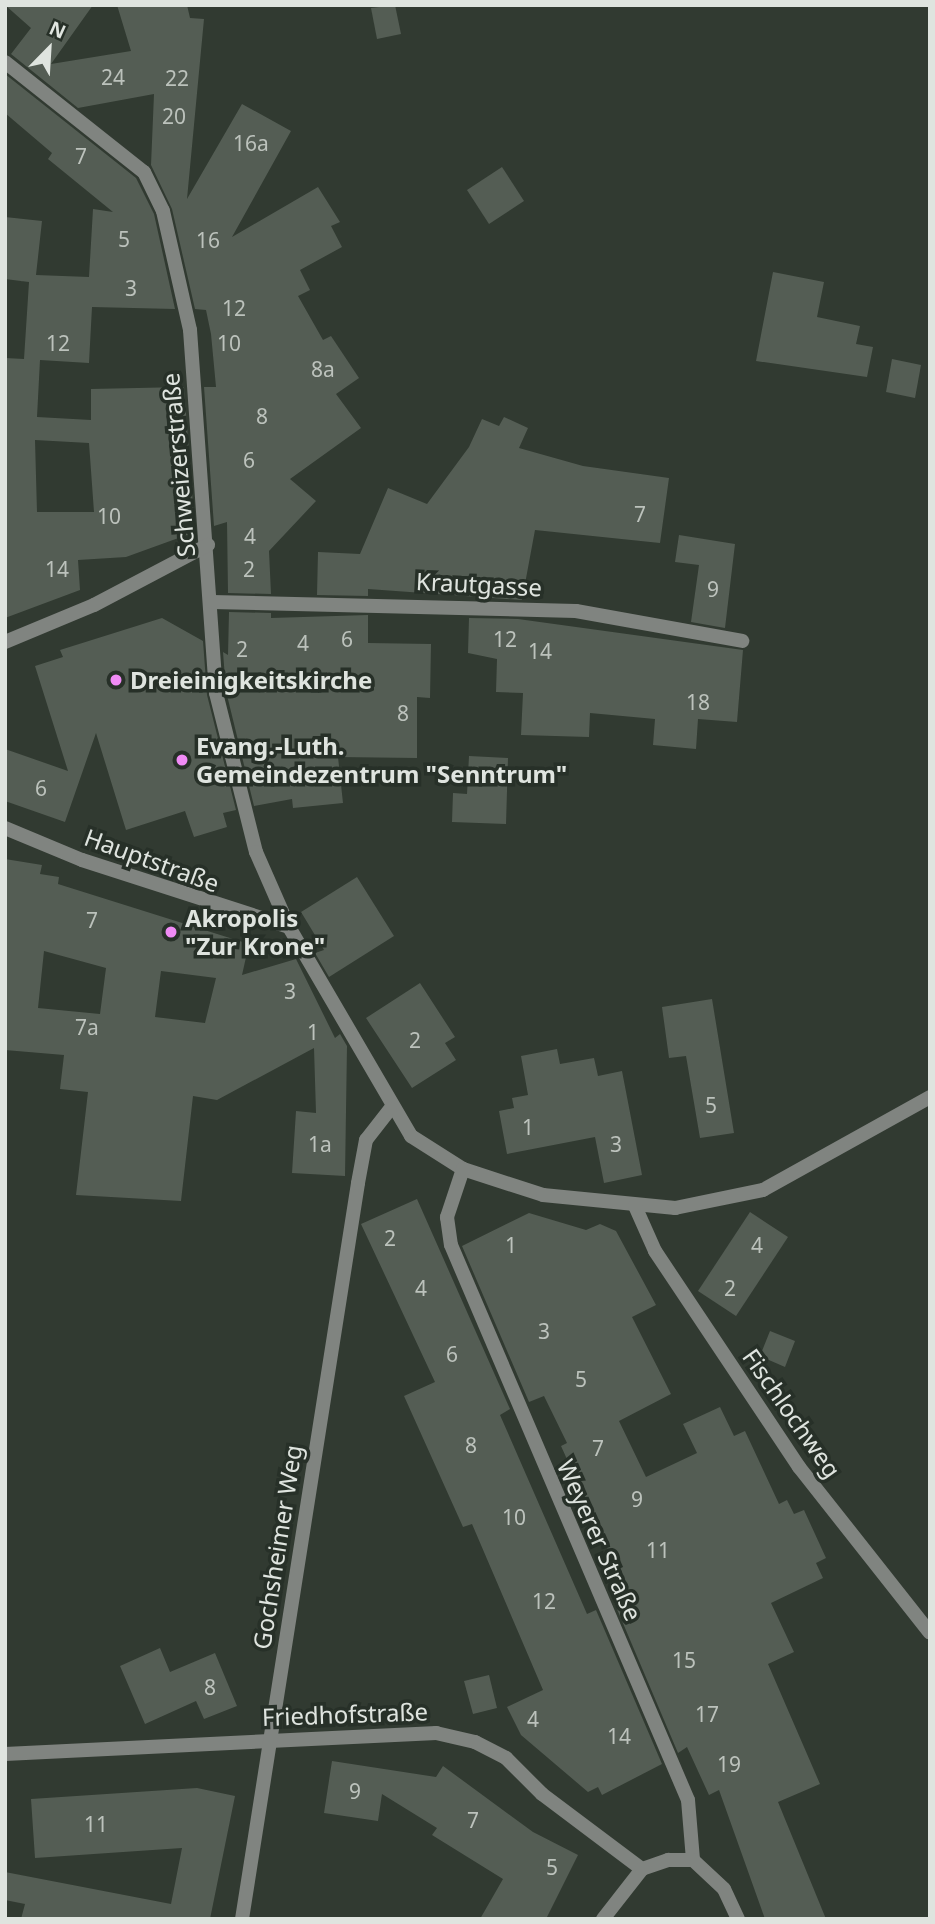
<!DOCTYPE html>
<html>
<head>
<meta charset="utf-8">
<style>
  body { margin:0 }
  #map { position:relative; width:935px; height:1924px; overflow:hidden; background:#313a31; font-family:"Noto Sans",sans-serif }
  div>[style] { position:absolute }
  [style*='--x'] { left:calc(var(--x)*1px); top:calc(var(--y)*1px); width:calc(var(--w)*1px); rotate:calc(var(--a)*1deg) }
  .building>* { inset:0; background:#545d54 }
  .street>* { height:14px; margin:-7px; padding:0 7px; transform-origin:7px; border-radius:7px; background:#808480 }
  .dots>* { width:19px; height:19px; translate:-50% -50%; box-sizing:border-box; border:4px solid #273028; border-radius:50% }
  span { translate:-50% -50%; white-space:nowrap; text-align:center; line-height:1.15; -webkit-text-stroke:7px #273028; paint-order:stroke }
  .number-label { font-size:21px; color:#bcc2bc }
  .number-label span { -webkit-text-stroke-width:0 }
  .street-label { font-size:24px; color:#dfe4df }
  .poi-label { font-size:24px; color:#dfe4df; font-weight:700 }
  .left { translate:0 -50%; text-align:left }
  .frame { position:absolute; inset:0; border:7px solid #dfe4df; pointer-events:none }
  .north { position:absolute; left:14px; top:14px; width:70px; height:70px; -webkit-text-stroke:5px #273028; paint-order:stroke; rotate:24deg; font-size:19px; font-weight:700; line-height:28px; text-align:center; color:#dfe4df }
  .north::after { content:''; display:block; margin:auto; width:24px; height:32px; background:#dfe4df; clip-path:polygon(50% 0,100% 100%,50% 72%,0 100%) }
</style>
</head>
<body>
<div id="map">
  <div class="building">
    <div style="clip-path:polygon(5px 5px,93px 5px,51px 64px,131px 51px,117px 5px,187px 5px,190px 18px,204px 19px,187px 199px,242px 104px,291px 131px,232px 237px,318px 187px,340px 222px,331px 226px,342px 247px,300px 270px,310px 290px,298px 296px,323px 340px,331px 336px,359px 378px,336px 394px,361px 428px,290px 479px,316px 501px,269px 551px,271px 594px,228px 593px,227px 522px,214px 526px,204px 387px,216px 387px,211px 334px,206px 310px,195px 309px,172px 209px,151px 165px,154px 94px,78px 108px,11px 54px,31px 28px)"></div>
    <div style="clip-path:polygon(395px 5px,401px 34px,377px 39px,371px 8px)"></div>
    <div style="clip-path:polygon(evenodd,5px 74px,136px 178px,154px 214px,175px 309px,92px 307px,89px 363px,40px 360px,37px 417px,91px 420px,91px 389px,184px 387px,195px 532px,126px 557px,78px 560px,80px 590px,5px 618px,5px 358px,24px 359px,29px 282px,5px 279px,5px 217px,42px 221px,36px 275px,89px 277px,93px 209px,113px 212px,48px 159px,52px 153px,5px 113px,5px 74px,35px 440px,89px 443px,94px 512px,37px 512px,35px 440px)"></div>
    <div style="clip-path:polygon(502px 167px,524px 201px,489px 224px,467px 190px)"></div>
    <div style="clip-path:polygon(773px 272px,824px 282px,817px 317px,860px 326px,856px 344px,873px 347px,867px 377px,756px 361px)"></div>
    <div style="clip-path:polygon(892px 359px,921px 365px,915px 398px,886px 392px)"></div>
    <div style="clip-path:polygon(504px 417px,528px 428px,519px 448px,583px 466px,669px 478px,660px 543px,535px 530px,522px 600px,368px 589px,368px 596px,317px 595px,318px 552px,360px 554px,388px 488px,427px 504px,469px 447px,482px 419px,499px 426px)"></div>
    <div style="clip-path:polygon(679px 535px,735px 544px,725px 628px,691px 622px,699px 565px,675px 562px)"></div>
    <div style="clip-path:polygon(229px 612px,271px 613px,271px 618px,368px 615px,368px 643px,431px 644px,430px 698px,417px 697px,417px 758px,338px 757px,343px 803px,293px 808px,292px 799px,254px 806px,226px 691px,223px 652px,228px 655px)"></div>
    <div style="clip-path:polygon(162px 618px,203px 641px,207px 695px,236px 810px,223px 813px,227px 827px,194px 837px,185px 811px,126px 830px,96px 733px,65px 822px,5px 801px,5px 749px,68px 771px,35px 666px,63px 657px,60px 650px)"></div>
    <div style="clip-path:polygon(469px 618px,518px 619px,743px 650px,737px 722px,698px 719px,696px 749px,653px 745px,655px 719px,590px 713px,589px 737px,521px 735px,523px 693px,496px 692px,497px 659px,468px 653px)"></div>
    <div style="clip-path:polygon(469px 756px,508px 758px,506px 824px,452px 822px,453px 793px,467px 794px)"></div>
    <div style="clip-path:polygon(evenodd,5px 859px,42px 865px,40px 874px,59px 877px,58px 884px,249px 944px,242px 975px,296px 959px,335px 1038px,340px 1034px,347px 1046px,345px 1176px,292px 1173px,296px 1111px,316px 1113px,314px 1048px,217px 1100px,193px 1096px,181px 1201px,76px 1195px,88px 1092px,60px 1089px,64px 1055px,5px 1050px,5px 859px,44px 951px,106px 968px,100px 1014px,38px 1008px,44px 951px,5px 859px,161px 971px,216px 978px,205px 1023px,155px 1017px,161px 971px)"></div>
    <div style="clip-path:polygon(357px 877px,394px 936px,329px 977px,315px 953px,324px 950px,301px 912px)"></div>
    <div style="clip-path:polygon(420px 983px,455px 1037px,445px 1043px,456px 1060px,412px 1088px,366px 1018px)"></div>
    <div style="clip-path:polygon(712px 999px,734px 1133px,700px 1138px,686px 1056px,669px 1058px,662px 1007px)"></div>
    <div style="clip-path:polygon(557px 1049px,560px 1064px,594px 1058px,598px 1076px,622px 1071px,642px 1175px,604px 1183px,595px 1137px,507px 1154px,499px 1111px,514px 1108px,512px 1098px,528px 1095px,521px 1056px)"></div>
    <div style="clip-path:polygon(417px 1199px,510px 1409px,500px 1415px,587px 1614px,596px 1610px,662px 1764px,602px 1795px,598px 1787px,588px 1792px,521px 1735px,507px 1707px,543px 1690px,472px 1524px,463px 1527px,404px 1396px,435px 1382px,361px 1224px)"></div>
    <div style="clip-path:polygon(750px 1212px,788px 1237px,736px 1316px,698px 1291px)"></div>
    <div style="clip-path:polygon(529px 1213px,586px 1230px,600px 1224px,616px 1231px,656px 1305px,632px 1317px,671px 1394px,619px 1421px,646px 1477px,697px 1453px,683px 1424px,720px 1407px,734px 1436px,745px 1431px,779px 1504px,787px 1500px,794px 1514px,804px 1510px,826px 1558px,816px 1563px,823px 1578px,771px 1603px,794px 1652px,768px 1664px,820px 1784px,778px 1802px,826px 1919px,765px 1919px,719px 1790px,709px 1795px,687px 1747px,678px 1753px,614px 1602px,629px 1596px,561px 1446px,567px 1443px,544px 1396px,529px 1402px,462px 1246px)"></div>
    <div style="clip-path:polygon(770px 1331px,795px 1341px,785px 1367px,760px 1356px)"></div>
    <div style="clip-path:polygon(160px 1648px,170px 1672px,215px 1653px,237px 1706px,204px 1719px,196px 1701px,145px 1724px,120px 1666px)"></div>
    <div style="clip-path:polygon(489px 1675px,497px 1708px,473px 1714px,464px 1681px)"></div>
    <div style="clip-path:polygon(332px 1761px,436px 1777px,443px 1766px,533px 1832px,578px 1855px,546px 1919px,480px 1919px,503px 1879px,432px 1835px,437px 1828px,382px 1794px,378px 1821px,324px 1813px)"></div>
    <div style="clip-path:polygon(197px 1788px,235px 1796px,210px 1919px,21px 1919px,25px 1904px,5px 1900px,5px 1872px,171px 1904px,182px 1848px,35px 1858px,31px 1799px)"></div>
  </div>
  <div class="street">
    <div style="--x:5;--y:62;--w:177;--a:38.4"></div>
    <div style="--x:144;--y:172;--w:43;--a:64"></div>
    <div style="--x:163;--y:211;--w:122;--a:77.2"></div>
    <div style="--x:190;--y:330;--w:364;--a:85.9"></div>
    <div style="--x:216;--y:693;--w:164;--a:75.9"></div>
    <div style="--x:256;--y:852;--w:82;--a:66.3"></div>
    <div style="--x:289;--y:927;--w:242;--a:59.7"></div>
    <div style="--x:411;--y:1136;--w:62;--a:32.4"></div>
    <div style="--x:463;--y:1169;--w:84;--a:18"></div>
    <div style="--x:543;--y:1195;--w:133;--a:5.6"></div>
    <div style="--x:675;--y:1208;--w:90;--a:-11.6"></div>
    <div style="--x:763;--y:1190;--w:191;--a:-29.1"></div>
    <div style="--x:212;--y:602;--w:364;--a:1.4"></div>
    <div style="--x:576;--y:611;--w:169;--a:10.2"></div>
    <div style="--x:5;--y:642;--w:96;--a:-22.6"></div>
    <div style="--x:94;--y:605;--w:129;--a:-27.8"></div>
    <div style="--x:5;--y:828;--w:83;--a:22.6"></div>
    <div style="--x:82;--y:860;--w:218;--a:17.9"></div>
    <div style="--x:463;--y:1169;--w:51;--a:108.4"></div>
    <div style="--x:447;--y:1217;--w:28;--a:82"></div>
    <div style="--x:451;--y:1245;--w:603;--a:66.88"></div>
    <div style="--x:688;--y:1800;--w:60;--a:85.2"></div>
    <div style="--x:693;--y:1860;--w:42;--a:43.1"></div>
    <div style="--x:724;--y:1889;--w:33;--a:65"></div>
    <div style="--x:635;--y:1206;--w:49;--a:66"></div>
    <div style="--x:655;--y:1251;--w:260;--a:56.3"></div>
    <div style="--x:799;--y:1467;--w:211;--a:51.7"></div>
    <div style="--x:5;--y:1754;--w:432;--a:-2.8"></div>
    <div style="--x:436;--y:1733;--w:40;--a:13"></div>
    <div style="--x:475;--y:1742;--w:35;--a:27"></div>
    <div style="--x:506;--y:1758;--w:51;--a:45"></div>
    <div style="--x:542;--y:1794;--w:125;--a:36.9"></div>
    <div style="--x:242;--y:1919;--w:745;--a:-81.04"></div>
    <div style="--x:358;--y:1183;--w:44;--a:-79.5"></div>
    <div style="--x:366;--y:1140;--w:39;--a:-52"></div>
    <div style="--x:603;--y:1919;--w:63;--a:-52"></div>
    <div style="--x:642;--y:1869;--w:28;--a:-19"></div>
    <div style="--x:668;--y:1860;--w:25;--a:0"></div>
  </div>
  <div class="dots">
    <div style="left:116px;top:680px;background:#f08bf5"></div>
    <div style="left:182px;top:760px;background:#f08bf5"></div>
    <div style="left:171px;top:932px;background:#f08bf5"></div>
  </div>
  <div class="number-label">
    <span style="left:113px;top:77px">24</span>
    <span style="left:177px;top:78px">22</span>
    <span style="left:174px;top:116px">20</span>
    <span style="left:251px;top:143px">16a</span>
    <span style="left:81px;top:156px">7</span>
    <span style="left:124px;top:239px">5</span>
    <span style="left:208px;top:240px">16</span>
    <span style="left:131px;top:288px">3</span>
    <span style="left:234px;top:308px">12</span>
    <span style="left:58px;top:343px">12</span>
    <span style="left:229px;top:343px">10</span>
    <span style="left:323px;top:369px">8a</span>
    <span style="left:262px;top:416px">8</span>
    <span style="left:249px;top:460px">6</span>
    <span style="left:640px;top:514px">7</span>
    <span style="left:109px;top:516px">10</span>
    <span style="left:250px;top:536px">4</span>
    <span style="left:57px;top:569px">14</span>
    <span style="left:249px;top:569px">2</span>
    <span style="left:713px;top:589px">9</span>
    <span style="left:347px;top:639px">6</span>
    <span style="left:505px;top:639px">12</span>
    <span style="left:303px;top:643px">4</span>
    <span style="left:242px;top:649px">2</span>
    <span style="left:540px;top:651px">14</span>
    <span style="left:698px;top:702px">18</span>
    <span style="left:403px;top:713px">8</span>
    <span style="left:41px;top:788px">6</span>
    <span style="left:92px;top:920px">7</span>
    <span style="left:290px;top:991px">3</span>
    <span style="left:87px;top:1027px">7a</span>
    <span style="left:313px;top:1032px">1</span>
    <span style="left:415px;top:1040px">2</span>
    <span style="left:711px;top:1105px">5</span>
    <span style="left:528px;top:1127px">1</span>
    <span style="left:320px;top:1144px">1a</span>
    <span style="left:616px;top:1144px">3</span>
    <span style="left:390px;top:1238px">2</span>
    <span style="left:511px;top:1245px">1</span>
    <span style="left:757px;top:1245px">4</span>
    <span style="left:421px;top:1288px">4</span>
    <span style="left:730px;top:1288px">2</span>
    <span style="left:544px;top:1331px">3</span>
    <span style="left:452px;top:1354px">6</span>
    <span style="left:581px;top:1379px">5</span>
    <span style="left:471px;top:1445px">8</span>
    <span style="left:598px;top:1448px">7</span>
    <span style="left:637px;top:1499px">9</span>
    <span style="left:514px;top:1517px">10</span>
    <span style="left:658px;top:1550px">11</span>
    <span style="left:544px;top:1601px">12</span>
    <span style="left:684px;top:1660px">15</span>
    <span style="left:210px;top:1687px">8</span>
    <span style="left:707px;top:1714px">17</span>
    <span style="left:533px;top:1719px">4</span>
    <span style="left:619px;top:1736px">14</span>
    <span style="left:729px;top:1764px">19</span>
    <span style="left:355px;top:1791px">9</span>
    <span style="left:473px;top:1820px">7</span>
    <span style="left:96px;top:1824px">11</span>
    <span style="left:552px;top:1867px">5</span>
  </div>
  <div class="street-label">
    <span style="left:178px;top:465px;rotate:-95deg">Schweizerstraße</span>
    <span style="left:479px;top:584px;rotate:3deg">Krautgasse</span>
    <span style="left:152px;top:860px;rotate:20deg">Hauptstraße</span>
    <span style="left:792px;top:1413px;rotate:55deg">Fischlochweg</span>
    <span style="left:600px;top:1540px;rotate:66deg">Weyerer Straße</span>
    <span style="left:277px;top:1547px;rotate:-81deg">Gochsheimer Weg</span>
    <span style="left:345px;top:1714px;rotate:-2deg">Friedhofstraße</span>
  </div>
  <div class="poi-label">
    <span class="left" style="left:130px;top:680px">Dreieinigkeitskirche</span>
    <span class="left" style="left:196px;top:760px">Evang.-Luth.<br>Gemeindezentrum "Senntrum"</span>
    <span class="left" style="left:185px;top:932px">Akropolis<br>"Zur Krone"</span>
  </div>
  <div class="frame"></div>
  <div class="north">N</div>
</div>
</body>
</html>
